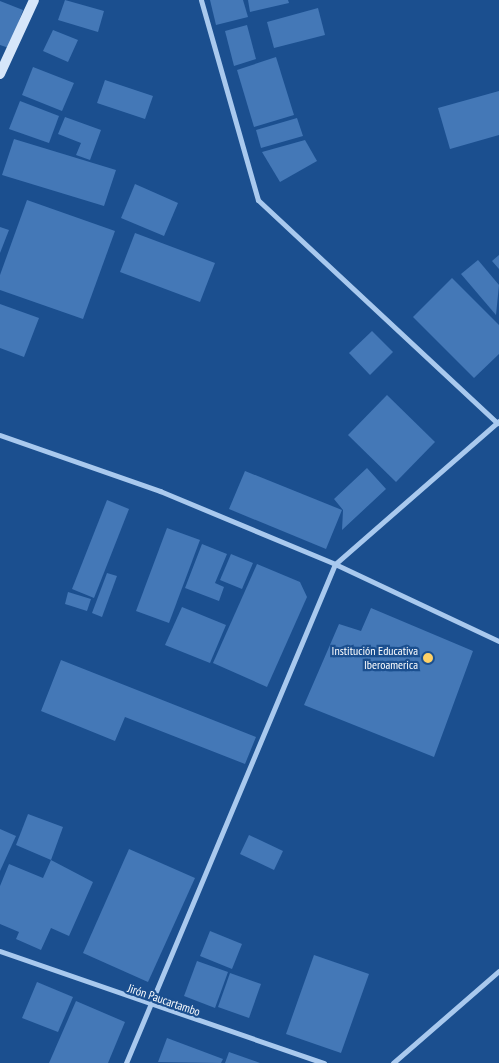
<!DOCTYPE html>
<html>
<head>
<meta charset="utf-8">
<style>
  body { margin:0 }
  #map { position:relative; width:499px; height:1063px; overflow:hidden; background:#1b4f8f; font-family:"PT Sans Narrow",sans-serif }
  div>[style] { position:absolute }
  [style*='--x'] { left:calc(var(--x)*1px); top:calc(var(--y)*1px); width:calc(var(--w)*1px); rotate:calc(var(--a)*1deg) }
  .building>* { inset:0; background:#4478b7 }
  .street>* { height:5px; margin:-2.5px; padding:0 2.5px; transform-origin:2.5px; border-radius:2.5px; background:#a9c9ee }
  .secondary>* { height:10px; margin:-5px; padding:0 5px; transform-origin:5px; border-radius:5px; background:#d6e6fa }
  .dots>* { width:14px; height:14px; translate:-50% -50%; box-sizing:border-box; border:2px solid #1b4f8f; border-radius:50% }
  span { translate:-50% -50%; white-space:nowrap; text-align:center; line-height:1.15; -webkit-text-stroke:4.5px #1b4f8f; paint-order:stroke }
  .poi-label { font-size:12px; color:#fff }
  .right { translate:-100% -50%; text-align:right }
  .street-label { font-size:12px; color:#fff }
</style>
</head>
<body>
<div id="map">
  <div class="building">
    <div style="clip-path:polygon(65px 0,104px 11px,98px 32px,58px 20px)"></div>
    <div style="clip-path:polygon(210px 0,243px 0,248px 17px,216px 25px)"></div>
    <div style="clip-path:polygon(248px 0,288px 0,289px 3px,250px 12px)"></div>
    <div style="clip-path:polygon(0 1px,23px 10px,9px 48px,0 45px)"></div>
    <div style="clip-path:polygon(318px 8px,325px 35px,274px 48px,267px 22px)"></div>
    <div style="clip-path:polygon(247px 25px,256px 59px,234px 66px,225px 31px)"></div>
    <div style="clip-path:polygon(53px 30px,78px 40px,68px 62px,43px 51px)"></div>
    <div style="clip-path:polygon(276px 57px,294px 115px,254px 127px,237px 70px)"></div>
    <div style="clip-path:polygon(33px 67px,74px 83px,62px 111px,22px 95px)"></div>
    <div style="clip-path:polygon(105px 80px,153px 96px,145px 119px,97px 103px)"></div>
    <div style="clip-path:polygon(499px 91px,499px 135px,450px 149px,438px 108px)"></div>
    <div style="clip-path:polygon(20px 101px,59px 116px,49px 143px,9px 129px)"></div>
    <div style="clip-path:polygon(65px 117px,101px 130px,90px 160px,76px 155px,81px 143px,58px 134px)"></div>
    <div style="clip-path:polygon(297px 118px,303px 136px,261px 148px,256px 130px)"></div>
    <div style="clip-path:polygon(14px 139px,116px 170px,104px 206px,2px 175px)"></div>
    <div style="clip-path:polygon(305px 140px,317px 161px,280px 182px,262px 152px)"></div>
    <div style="clip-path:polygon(135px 184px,178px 203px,164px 236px,121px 218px)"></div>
    <div style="clip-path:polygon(27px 200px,115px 231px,83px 319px,0 290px,0 275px)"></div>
    <div style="clip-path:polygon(0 227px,9px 230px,0 253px)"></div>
    <div style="clip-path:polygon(135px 233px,215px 263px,200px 302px,120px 272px)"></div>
    <div style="clip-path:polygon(499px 255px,499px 269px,492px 261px)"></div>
    <div style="clip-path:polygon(478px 260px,499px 285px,496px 315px,461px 274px)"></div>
    <div style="clip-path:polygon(452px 278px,499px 325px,499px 354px,474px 378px,413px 317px)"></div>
    <div style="clip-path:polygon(0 304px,39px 318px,24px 357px,0 348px)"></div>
    <div style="clip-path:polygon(372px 331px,393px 352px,370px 375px,349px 353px)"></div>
    <div style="clip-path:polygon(387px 395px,435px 442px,396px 482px,348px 435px)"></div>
    <div style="clip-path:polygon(367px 468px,386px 489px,342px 530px,343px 510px,334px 499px)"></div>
    <div style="clip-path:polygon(245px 471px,342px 510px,326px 549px,229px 509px)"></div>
    <div style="clip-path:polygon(107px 500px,129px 509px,94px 598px,72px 589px)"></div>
    <div style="clip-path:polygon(167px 528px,200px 540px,169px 623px,136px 611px)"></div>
    <div style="clip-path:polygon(202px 544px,227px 554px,215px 583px,224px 587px,219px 601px,185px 588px)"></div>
    <div style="clip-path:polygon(231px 554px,253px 563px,242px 589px,220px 580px)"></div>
    <div style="clip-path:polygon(257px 564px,300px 582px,307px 597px,267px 687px,213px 663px)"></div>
    <div style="clip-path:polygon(107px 573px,117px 576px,102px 617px,92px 613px)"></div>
    <div style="clip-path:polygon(68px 592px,91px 599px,87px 611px,65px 604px)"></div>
    <div style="clip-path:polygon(182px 607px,226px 625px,210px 663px,165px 645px)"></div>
    <div style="clip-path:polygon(371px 608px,473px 651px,434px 757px,304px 705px,339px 624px,361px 631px)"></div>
    <div style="clip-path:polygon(61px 660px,256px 737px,245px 764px,125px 717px,115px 741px,41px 711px)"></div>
    <div style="clip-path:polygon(28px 814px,63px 827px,51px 860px,16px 845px)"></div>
    <div style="clip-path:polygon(0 829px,16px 836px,0 871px)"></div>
    <div style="clip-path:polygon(249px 835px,283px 851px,274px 870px,240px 854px)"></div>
    <div style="clip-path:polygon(129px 849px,195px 878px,148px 982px,83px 953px)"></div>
    <div style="clip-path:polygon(51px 860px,93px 882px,69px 936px,51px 928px,41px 950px,16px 939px,19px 932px,0 924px,0 886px,9px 864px,43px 878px)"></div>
    <div style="clip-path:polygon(210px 931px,242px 944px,232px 969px,200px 956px)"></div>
    <div style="clip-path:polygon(314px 955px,369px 974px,341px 1053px,286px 1034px)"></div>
    <div style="clip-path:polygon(197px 961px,228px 972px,215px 1008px,184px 996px)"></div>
    <div style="clip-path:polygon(230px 973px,261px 984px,249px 1018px,218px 1007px)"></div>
    <div style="clip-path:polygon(37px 982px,73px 997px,58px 1032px,22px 1018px)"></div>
    <div style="clip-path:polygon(76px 1001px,125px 1022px,108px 1063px,49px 1063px)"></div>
    <div style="clip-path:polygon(167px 1038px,223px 1059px,221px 1063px,158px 1062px)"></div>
    <div style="clip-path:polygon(229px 1052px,260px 1063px,225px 1063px)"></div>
  </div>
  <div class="street">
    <div style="--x:201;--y:0;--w:208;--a:74.1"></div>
    <div style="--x:258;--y:200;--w:327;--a:43"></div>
    <div style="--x:499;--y:421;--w:218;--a:138.9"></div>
    <div style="--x:335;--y:564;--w:181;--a:25.2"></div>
    <div style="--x:0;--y:435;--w:170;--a:19.3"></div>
    <div style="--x:160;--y:491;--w:190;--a:22.6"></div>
    <div style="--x:335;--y:564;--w:541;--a:112.73"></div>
    <div style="--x:0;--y:951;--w:343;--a:19.1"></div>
    <div style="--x:393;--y:1063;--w:140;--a:-41"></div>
  </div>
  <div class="secondary">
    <div style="--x:0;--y:74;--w:81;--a:-65.3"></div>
  </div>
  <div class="dots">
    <div style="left:428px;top:658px;background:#ffd166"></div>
  </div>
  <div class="poi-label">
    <span class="right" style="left:418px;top:658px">Institución Educativa<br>Iberoamerica</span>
  </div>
  <div class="street-label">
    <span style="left:164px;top:1000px;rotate:19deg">Jirón Paucartambo</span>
  </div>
</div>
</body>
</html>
